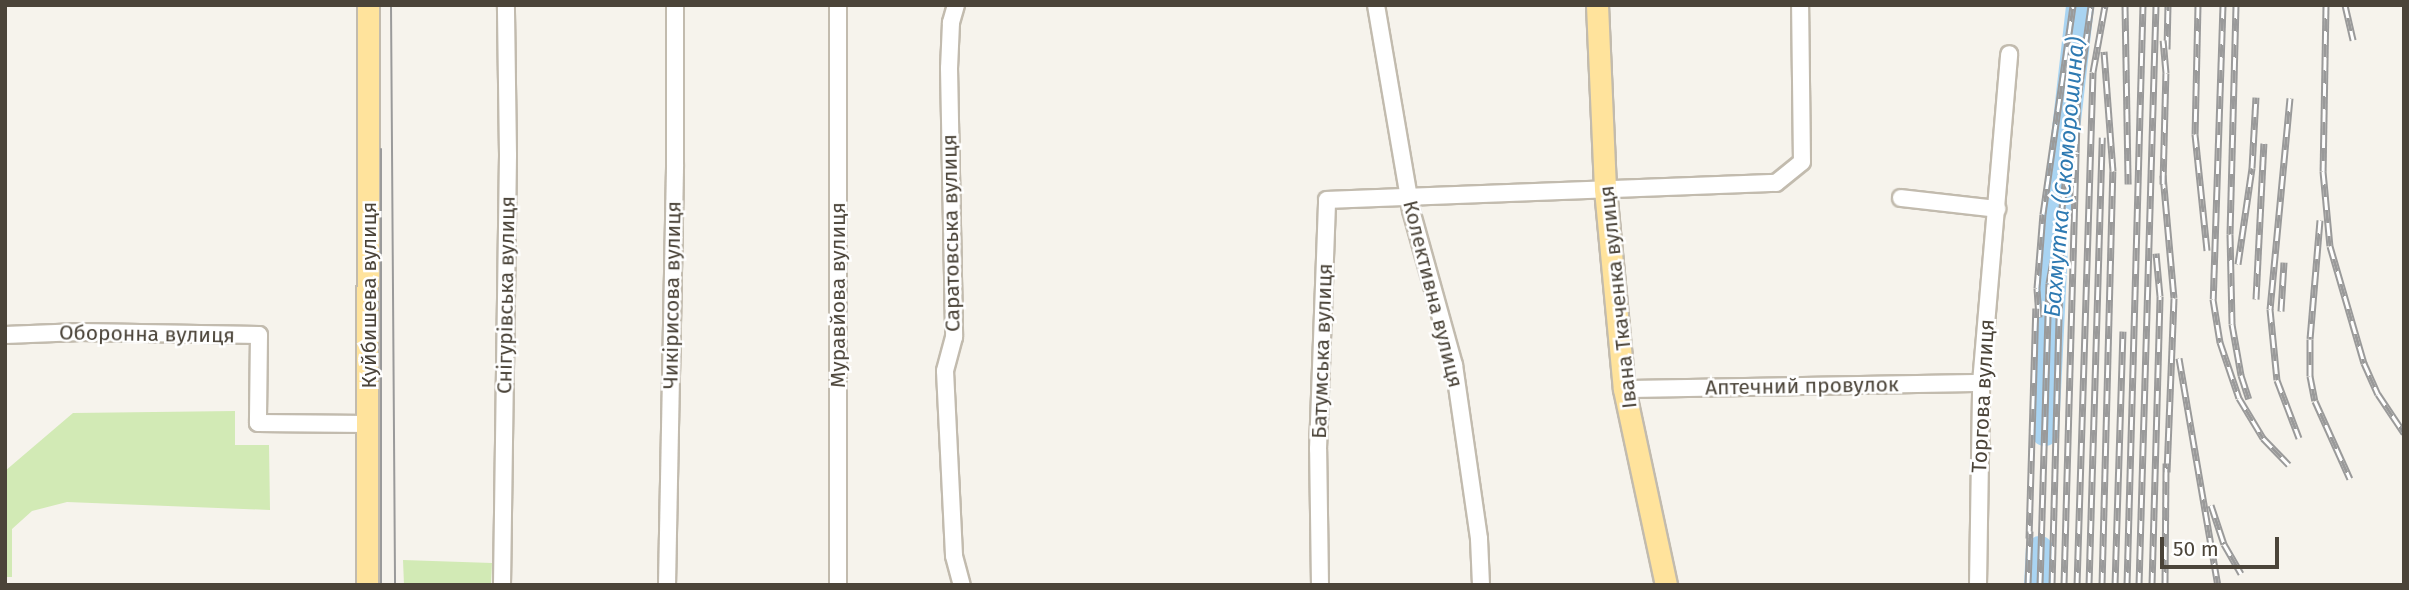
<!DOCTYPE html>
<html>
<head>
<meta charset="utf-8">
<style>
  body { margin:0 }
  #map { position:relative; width:2409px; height:590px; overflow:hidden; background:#f6f3ec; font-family:"Fira Sans",sans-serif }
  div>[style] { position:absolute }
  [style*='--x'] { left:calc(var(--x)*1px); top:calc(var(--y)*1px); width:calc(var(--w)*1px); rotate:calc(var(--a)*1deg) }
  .green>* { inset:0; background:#d2eab5 }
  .river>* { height:28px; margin:-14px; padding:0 14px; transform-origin:14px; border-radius:14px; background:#a9d4f2 }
  .roads { filter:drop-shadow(2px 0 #c2bbae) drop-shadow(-2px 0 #c2bbae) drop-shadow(0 2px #c2bbae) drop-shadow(0 -2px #c2bbae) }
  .minor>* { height:16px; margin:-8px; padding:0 8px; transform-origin:8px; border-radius:8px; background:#fff }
  .major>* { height:21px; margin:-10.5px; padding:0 10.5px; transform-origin:10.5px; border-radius:10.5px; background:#ffe39c }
  .tram>* { height:2px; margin:-1px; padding:0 1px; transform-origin:1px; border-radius:1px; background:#9a9a9a }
  .rail>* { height:7px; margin-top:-3.5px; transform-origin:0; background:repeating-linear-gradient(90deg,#fff 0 13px,#9a9a9a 0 26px); box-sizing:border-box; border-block:2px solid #9a9a9a }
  span { translate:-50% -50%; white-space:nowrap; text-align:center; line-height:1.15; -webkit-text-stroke:5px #fff; paint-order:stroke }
  .street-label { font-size:21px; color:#4b4439 }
  .water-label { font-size:23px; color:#2e7ab2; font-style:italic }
  .frame { position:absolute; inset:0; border:7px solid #4b4439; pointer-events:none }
  .scale { position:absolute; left:2160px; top:537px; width:119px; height:32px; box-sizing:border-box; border:4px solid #4b4439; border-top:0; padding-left:9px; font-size:21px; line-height:24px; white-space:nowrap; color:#4b4439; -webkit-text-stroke:5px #fff; paint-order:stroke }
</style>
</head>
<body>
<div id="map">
  <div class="green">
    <div style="clip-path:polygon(235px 411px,235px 445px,269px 445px,270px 510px,67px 502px,32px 511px,12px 529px,12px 577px,5px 577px,5px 471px,73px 413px)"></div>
    <div style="clip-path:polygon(403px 560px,492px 563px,491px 585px,404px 585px)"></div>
  </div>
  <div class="river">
    <div style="--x:2045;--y:432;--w:206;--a:-87.2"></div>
    <div style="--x:2055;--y:226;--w:222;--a:-83.5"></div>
    <div style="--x:2038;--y:585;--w:35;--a:-87"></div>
  </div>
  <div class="roads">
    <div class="minor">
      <div style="--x:956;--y:5;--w:19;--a:106"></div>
      <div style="--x:951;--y:23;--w:45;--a:92.5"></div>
      <div style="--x:949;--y:68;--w:269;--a:88.9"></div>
      <div style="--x:954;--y:337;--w:35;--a:105"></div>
      <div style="--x:945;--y:371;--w:185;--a:87.2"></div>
      <div style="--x:954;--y:556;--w:30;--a:75"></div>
      <div style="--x:1376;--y:5;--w:208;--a:80.3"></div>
      <div style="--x:1411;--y:210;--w:161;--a:74.5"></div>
      <div style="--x:1454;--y:365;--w:176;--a:81.8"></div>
      <div style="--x:1479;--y:539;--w:46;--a:87.5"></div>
      <div style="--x:1901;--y:198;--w:97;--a:6.5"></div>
      <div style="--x:5;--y:335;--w:76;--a:-2.3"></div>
      <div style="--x:81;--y:332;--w:178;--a:1"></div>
      <div style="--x:259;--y:335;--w:88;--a:90.7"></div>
      <div style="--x:258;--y:423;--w:110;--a:0.5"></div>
      <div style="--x:1624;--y:389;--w:357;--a:-1"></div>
      <div style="--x:502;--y:585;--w:430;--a:-89.2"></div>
      <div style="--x:508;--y:155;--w:150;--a:-90.8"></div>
      <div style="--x:667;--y:585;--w:421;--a:-88.9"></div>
      <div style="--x:675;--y:164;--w:159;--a:-90"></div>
      <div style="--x:838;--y:585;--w:580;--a:-90"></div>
      <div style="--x:1320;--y:585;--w:136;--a:-90.8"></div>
      <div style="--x:1318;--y:449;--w:249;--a:-87.9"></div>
      <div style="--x:1327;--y:200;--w:449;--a:-2.2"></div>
      <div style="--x:1776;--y:183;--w:33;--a:-39"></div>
      <div style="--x:1802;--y:162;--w:157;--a:-90.7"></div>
      <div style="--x:1978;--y:585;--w:202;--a:-89.1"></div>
      <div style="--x:1981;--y:383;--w:330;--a:-85.1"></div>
    </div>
    <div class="major">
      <div style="--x:1597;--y:5;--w:184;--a:87.5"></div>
      <div style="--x:1605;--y:189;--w:201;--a:84.6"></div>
      <div style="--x:1624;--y:389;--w:200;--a:77.9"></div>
      <div style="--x:367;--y:585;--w:580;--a:-89.9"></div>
    </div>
  </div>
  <div class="tram">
    <div style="--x:391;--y:5;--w:580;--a:89.6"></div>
    <div style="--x:381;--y:585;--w:436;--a:-90"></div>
  </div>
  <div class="rail">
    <div style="--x:2125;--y:5;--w:179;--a:89"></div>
    <div style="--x:2198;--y:5;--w:129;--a:91.3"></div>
    <div style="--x:2195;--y:134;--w:117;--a:84.1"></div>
    <div style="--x:2223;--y:5;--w:294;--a:91.9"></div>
    <div style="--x:2213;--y:299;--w:44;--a:80.8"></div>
    <div style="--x:2220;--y:342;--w:59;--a:71.3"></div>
    <div style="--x:2239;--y:398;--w:47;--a:59"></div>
    <div style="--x:2263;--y:438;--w:37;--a:46"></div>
    <div style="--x:2236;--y:5;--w:229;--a:91.5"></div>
    <div style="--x:2230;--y:234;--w:90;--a:88.7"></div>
    <div style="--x:2232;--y:324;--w:52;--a:80"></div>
    <div style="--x:2241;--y:375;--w:25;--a:72"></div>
    <div style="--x:2326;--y:5;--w:166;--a:91"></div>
    <div style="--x:2323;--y:171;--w:75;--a:84.7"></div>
    <div style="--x:2330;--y:246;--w:122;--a:73.8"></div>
    <div style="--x:2364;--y:363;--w:34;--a:66"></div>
    <div style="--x:2378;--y:394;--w:47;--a:56.3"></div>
    <div style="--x:2345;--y:5;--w:36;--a:77"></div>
    <div style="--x:2167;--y:49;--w:44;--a:-88.7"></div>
    <div style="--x:2290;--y:98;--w:212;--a:95.4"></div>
    <div style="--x:2270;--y:309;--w:71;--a:84.4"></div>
    <div style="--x:2277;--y:380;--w:62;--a:69.2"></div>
    <div style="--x:2163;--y:175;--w:123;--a:84.9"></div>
    <div style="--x:2174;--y:298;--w:174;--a:92.3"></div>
    <div style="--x:2163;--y:184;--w:111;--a:-88.5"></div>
    <div style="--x:2166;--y:73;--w:33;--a:-95"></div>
    <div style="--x:2320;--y:220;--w:119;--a:94.8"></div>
    <div style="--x:2310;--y:339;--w:37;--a:90"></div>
    <div style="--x:2310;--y:376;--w:25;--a:79"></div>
    <div style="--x:2315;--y:401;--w:85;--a:65.8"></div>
    <div style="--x:2238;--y:264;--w:97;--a:-81.7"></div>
    <div style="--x:2252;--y:168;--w:71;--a:-86.8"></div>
    <div style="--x:2256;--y:299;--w:156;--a:-87.1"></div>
    <div style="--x:2281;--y:311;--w:49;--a:-86.5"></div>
    <div style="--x:2039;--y:317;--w:29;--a:-94"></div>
    <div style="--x:2037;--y:288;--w:74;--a:-85.4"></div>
    <div style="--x:2043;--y:214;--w:211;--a:-81.8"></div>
    <div style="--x:2179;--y:358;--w:230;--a:80.3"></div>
    <div style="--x:2211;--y:505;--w:41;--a:71.6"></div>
    <div style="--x:2224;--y:544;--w:34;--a:60"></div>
    <div style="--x:2029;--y:538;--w:230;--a:-88.3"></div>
    <div style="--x:2028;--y:585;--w:54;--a:-87.9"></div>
    <div style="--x:2040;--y:585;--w:302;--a:-88.3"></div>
    <div style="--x:2049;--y:283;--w:23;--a:-80"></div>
    <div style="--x:2052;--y:585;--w:377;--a:-88.5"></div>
    <div style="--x:2062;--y:208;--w:48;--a:-82.9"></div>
    <div style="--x:2064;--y:585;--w:487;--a:-88.4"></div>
    <div style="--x:2078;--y:98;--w:94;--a:-82"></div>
    <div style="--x:2077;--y:585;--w:513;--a:-88.21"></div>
    <div style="--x:2093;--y:72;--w:68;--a:-79.8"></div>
    <div style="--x:2089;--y:585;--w:448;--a:-88.3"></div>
    <div style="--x:2102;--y:585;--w:414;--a:-88.5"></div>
    <div style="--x:2113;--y:171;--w:120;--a:-94.3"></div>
    <div style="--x:2115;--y:585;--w:254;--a:-88.2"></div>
    <div style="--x:2127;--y:585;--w:580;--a:-88.42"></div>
    <div style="--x:2139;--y:585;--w:580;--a:-88.32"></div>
    <div style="--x:2152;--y:585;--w:289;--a:-88.4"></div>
    <div style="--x:2160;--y:296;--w:43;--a:-95.3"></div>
    <div style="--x:2165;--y:585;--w:122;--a:-89.5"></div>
  </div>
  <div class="street-label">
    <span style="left:951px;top:233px;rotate:-91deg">Саратовська вулиця</span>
    <span style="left:1433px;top:294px;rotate:76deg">Колективна вулиця</span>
    <span style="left:369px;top:295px;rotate:-90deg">Куйбишева вулиця</span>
    <span style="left:506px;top:295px;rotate:-89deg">Снігурівська вулиця</span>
    <span style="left:672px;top:295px;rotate:-89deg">Чикірисова вулиця</span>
    <span style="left:838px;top:295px;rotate:-90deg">Муравйова вулиця</span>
    <span style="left:1618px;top:297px;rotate:-96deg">Івана Ткаченка вулиця</span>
    <span style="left:147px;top:334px;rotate:1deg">Оборонна вулиця</span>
    <span style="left:1322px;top:351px;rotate:-88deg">Батумська вулиця</span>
    <span style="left:1802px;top:386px;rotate:-1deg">Аптечний провулок</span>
    <span style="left:1983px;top:396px;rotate:-87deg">Торгова вулиця</span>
  </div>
  <div class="water-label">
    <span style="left:2064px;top:177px;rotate:-85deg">Бахмутка (Скоморошина)</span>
  </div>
  <div class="frame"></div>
  <div class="scale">50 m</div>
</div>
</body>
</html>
